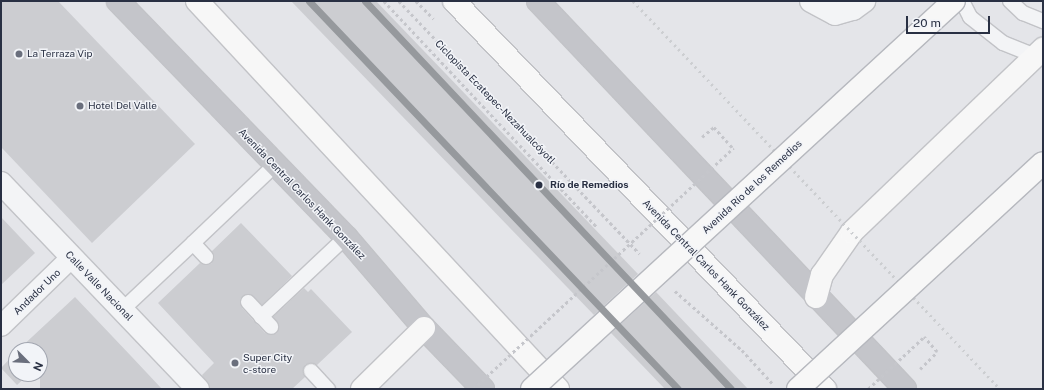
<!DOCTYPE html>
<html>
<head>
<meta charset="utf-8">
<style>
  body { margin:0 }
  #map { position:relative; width:1044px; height:390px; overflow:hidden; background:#e4e5e9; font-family:"Public Sans",sans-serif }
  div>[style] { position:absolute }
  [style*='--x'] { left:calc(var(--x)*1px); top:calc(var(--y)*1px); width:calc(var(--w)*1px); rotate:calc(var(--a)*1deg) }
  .building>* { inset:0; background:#cccdd1 }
  .path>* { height:2.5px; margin-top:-1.25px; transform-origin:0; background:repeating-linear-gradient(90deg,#c5c6cb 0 3px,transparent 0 6px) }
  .roads { filter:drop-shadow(1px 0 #c2c3c7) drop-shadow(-1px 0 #c2c3c7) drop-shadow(0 1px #c2c3c7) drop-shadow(0 -1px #c2c3c7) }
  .service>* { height:14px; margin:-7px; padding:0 7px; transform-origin:7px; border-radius:7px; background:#f3f4f6 }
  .pedestrian>* { height:20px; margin:-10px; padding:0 10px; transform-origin:10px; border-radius:10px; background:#f3f4f6 }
  .minor>* { height:22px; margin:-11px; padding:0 11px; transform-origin:11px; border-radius:11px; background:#f3f4f6 }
  .tertiary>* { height:22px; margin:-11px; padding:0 11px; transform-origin:11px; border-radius:11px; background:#f3f4f6 }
  .secondary>* { height:22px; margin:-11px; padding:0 11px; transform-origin:11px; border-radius:11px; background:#c4c5ca }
  .trunk>* { height:22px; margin:-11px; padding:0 11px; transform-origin:11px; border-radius:11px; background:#f7f7f7 }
  .motorway>* { height:22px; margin:-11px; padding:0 11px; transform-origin:11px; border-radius:11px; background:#f7f7f7 }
  .rail>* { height:3px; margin-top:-1.5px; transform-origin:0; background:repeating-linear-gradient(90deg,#ccced1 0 2px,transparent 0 6px) }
  .path-bridge>* { height:2.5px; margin-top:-1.25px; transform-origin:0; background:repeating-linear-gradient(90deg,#c5c6cb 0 3px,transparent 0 6px) }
  .bridges { filter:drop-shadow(1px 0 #b6b8be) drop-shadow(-1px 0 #b6b8be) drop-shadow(0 1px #b6b8be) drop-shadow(0 -1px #b6b8be) }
  .trunk-bridge>* { height:22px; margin:-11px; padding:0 11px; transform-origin:11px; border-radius:11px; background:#f7f7f7 }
  .metro-1>* { height:7px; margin:-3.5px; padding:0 3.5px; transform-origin:3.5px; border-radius:3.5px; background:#96999d }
  .dots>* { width:11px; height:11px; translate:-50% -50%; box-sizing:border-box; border:2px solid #f2f4f8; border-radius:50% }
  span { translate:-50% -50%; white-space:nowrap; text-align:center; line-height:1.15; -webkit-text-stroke:3px #f2f4f8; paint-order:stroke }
  .poi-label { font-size:10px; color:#293043 }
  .left { translate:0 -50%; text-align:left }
  .street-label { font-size:10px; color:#293043 }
  .stop-label { font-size:10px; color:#293043; font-weight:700 }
  .frame { position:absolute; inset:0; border:2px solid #293043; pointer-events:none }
  .north { position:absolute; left:8px; top:342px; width:40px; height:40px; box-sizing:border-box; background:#f2f4f8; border:1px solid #a2a6b0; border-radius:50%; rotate:114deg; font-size:11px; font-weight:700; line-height:16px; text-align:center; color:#293043 }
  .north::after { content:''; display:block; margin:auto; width:14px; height:18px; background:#6a6f7d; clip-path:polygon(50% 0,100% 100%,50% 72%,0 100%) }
  .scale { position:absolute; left:906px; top:16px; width:84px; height:18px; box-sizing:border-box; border:2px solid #293043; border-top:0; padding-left:5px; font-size:12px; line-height:14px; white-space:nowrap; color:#293043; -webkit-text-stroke:3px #f2f4f8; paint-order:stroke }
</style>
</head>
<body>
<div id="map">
  <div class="building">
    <div style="clip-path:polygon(1px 1px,58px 1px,195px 144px,92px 243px,1px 147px)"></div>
    <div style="clip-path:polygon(291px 1px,376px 1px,638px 274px,594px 315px)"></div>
    <div style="clip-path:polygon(1px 217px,35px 253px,1px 285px)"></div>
    <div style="clip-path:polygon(241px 223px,292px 276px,262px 305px,250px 294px,240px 299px,242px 308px,265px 333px,272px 335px,277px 333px,279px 325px,273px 317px,304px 288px,308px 292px,311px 289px,352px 332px,317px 365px,309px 363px,305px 365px,305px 377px,292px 389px,210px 389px,202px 375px,214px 363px,158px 303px,200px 263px,208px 265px,212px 263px,212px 251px)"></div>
    <div style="clip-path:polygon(656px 292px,748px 389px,665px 389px,611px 333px)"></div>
    <div style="clip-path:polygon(75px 297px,131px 356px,162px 389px,40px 389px,40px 350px,18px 350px)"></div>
    <div style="clip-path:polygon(16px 352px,16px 374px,29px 374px,17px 385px,1px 368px)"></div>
  </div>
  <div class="path">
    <div style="--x:384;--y:1;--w:311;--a:46.7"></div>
    <div style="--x:399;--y:1;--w:349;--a:46.4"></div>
    <div style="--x:416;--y:1;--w:25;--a:45"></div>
    <div style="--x:702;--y:137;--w:16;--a:-40"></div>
    <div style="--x:714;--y:127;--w:28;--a:48"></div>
    <div style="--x:675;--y:291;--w:89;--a:41.4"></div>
    <div style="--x:742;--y:350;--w:46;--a:47.6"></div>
    <div style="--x:920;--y:369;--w:24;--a:-45"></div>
    <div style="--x:937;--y:352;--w:20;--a:-131"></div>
  </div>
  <div class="roads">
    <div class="service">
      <div style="--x:962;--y:1;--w:18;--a:63"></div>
      <div style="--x:970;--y:17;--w:42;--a:38.2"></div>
      <div style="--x:1003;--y:43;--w:35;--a:22"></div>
      <div style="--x:1010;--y:1;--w:18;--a:43"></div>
      <div style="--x:1023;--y:13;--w:22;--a:22"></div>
      <div style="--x:206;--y:257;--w:19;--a:-133"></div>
      <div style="--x:193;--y:243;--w:113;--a:-43.6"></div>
      <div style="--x:248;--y:302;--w:34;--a:47"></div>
      <div style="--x:122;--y:310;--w:98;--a:-43.3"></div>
      <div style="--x:261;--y:317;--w:117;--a:-43.3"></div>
      <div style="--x:311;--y:371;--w:25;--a:47"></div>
    </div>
    <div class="pedestrian">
      <div style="--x:1;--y:326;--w:99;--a:-44.2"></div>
    </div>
    <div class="minor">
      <div style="--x:1;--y:183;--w:285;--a:46.3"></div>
    </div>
    <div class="tertiary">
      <div style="--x:811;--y:1;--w:27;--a:28"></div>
      <div style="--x:835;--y:14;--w:19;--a:-16"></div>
      <div style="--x:853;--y:9;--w:14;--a:-36"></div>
    </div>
    <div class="secondary">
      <div style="--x:118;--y:1;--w:328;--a:46"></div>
      <div style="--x:346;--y:237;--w:120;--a:49.4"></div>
      <div style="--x:424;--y:328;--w:85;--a:46"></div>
      <div style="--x:538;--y:1;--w:534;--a:46.59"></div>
    </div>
    <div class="trunk">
      <div style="--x:816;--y:297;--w:23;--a:-75"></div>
      <div style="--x:822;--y:275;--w:52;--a:-55.1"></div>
      <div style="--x:852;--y:232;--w:265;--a:-43.8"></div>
      <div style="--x:362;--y:389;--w:87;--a:-44.5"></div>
    </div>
    <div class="motorway">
      <div style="--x:197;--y:1;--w:530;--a:47.06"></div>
      <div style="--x:454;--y:1;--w:537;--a:46.28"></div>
    </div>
  </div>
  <div class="rail">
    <div style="--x:633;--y:1;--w:534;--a:46.59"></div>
  </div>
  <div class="path-bridge">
    <div style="--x:473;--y:389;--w:355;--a:-42.8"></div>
    <div style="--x:868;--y:389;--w:76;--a:-42.9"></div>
  </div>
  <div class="bridges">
    <div class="trunk-bridge">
      <div style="--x:532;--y:389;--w:573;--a:-42.6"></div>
      <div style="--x:798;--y:389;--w:333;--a:-42.7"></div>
    </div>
  </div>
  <div class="metro-1">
    <div style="--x:309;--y:1;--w:535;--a:46.44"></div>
    <div style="--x:365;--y:1;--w:533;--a:46.67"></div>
  </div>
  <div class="dots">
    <div style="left:19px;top:54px;background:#6a6f7d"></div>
    <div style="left:80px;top:106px;background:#6a6f7d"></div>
    <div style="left:539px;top:185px;background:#293043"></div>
    <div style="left:235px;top:363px;background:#6a6f7d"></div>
  </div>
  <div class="poi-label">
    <span class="left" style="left:27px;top:54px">La Terraza Vip</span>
    <span class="left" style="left:88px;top:106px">Hotel Del Valle</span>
    <span class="left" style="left:243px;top:363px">Super City<br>c-store</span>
  </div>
  <div class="street-label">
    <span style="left:495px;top:102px;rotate:46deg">Ciclopista Ecatepec-Nezahualcóyotl</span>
    <span style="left:752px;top:187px;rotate:-43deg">Avenida Río de los Remedios</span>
    <span style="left:302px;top:194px;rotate:46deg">Avenida Central Carlos Hank González</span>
    <span style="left:706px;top:265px;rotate:46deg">Avenida Central Carlos Hank González</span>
    <span style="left:99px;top:286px;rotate:46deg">Calle Valle Nacional</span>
    <span style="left:37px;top:292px;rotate:-44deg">Andador Uno</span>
  </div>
  <div class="stop-label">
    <span class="left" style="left:550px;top:185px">Río de Remedios</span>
  </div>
  <div class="frame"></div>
  <div class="north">N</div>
  <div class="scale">20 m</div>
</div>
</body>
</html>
